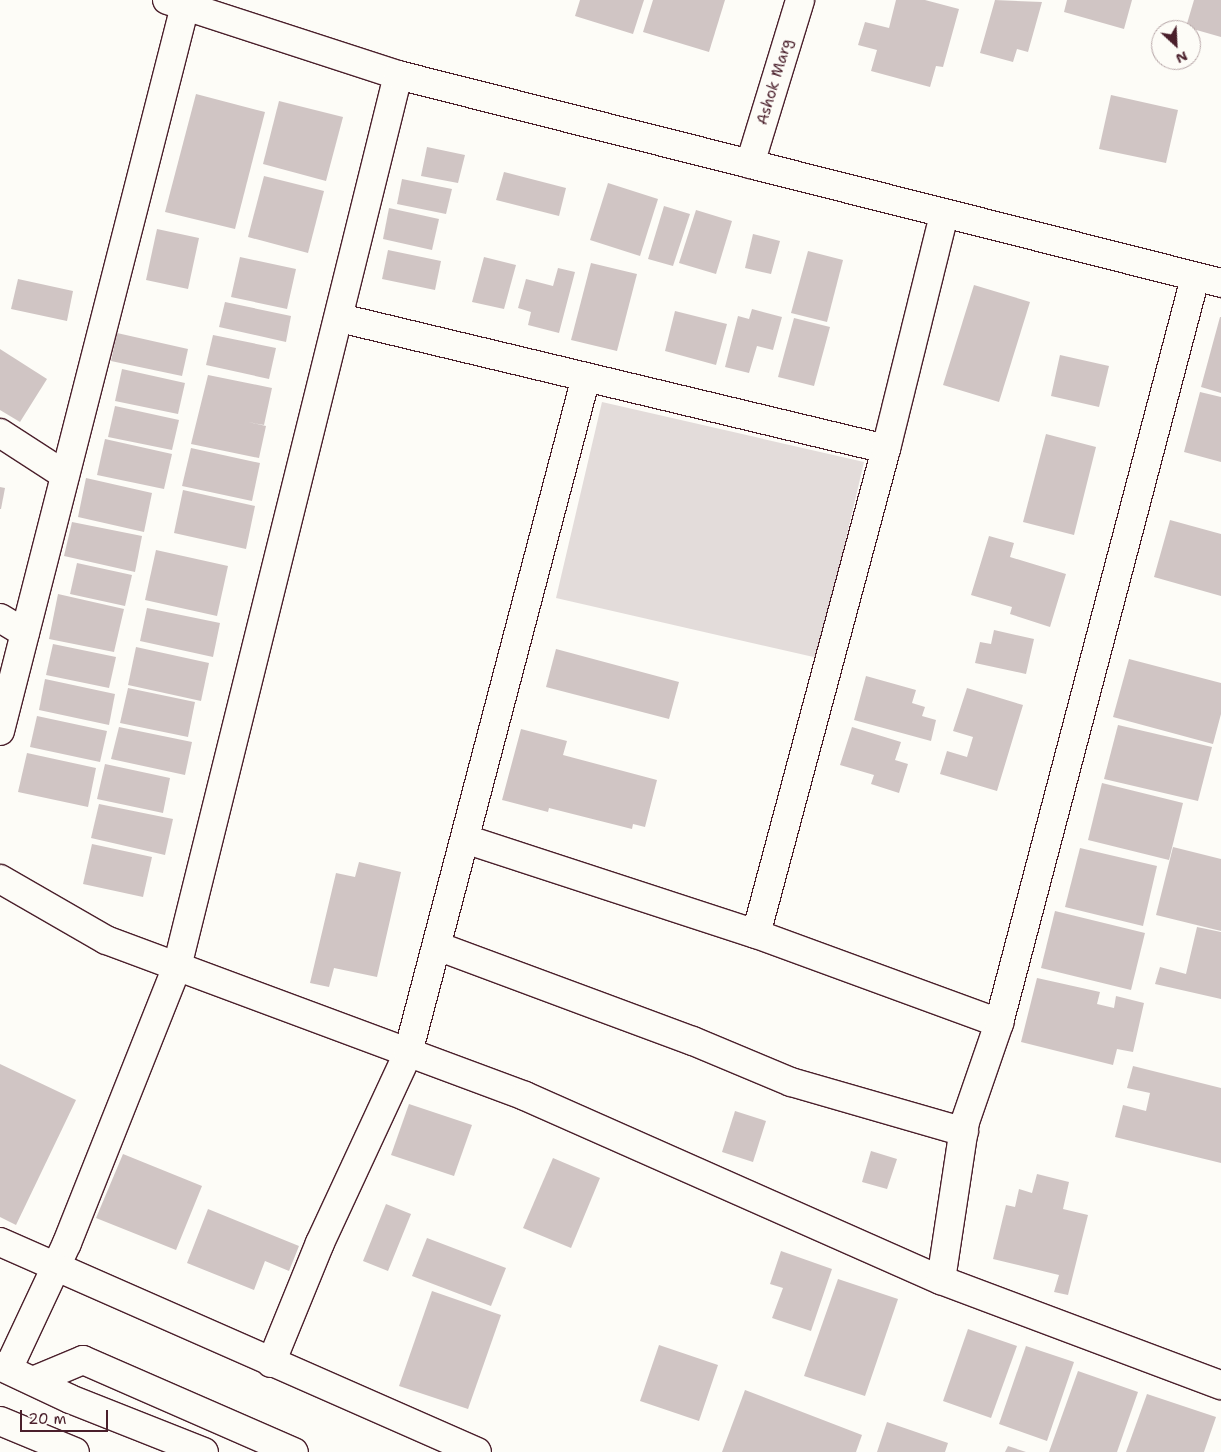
<!DOCTYPE html>
<html>
<head>
<meta charset="utf-8">
<style>
  body { margin:0 }
  #map { position:relative; width:1221px; height:1452px; overflow:hidden; background:#fdfcf7; font-family:"Shantell Sans",sans-serif }
  div>[style] { position:absolute }
  [style*='--x'] { left:calc(var(--x)*1px); top:calc(var(--y)*1px); width:calc(var(--w)*1px); rotate:calc(var(--a)*1deg) }
  .green>* { inset:0; background:#e3dcda }
  .building>* { inset:0; background:#d0c5c4 }
  .roads { filter:drop-shadow(1px 0 #4a1f2b) drop-shadow(-1px 0 #4a1f2b) drop-shadow(0 1px #4a1f2b) drop-shadow(0 -1px #4a1f2b) }
  .minor>* { height:28px; margin:-14px; padding:0 14px; transform-origin:14px; border-radius:14px; background:#fdfcf7 }
  .tertiary>* { height:28px; margin:-14px; padding:0 14px; transform-origin:14px; border-radius:14px; background:#fdfcf7 }
  .secondary>* { height:28px; margin:-14px; padding:0 14px; transform-origin:14px; border-radius:14px; background:#fdfcf7 }
  .trunk>* { height:28px; margin:-14px; padding:0 14px; transform-origin:14px; border-radius:14px; background:#fdfcf7 }
  span { translate:-50% -50%; white-space:nowrap; text-align:center; line-height:1.15; -webkit-text-stroke:4px #fdfcf7; paint-order:stroke }
  .street-label { font-size:15px; color:#4a1f2b }
  .north { position:absolute; left:1151px; top:20px; width:50px; height:50px; box-sizing:border-box; background:#fdfcf7; border:1px solid #b5a4a5; border-radius:50%; rotate:155deg; font-size:14px; font-weight:700; line-height:20px; text-align:center; color:#4a1f2b }
  .north::after { content:''; display:block; margin:auto; width:18px; height:22px; background:#4a1f2b; clip-path:polygon(50% 0,100% 100%,50% 72%,0 100%) }
  .scale { position:absolute; left:20px; top:1410px; width:88px; height:22px; box-sizing:border-box; border:2px solid #4a1f2b; border-top:0; padding-left:6px; font-size:15px; line-height:18px; white-space:nowrap; color:#4a1f2b; -webkit-text-stroke:4px #fdfcf7; paint-order:stroke }
</style>
</head>
<body>
<div id="map">
  <div class="green">
    <div style="clip-path:polygon(602px 402px,864px 462px,818px 658px,556px 598px)"></div>
  </div>
  <div class="building">
    <div style="clip-path:polygon(580px 0,644px 0,633px 34px,575px 16px)"></div>
    <div style="clip-path:polygon(653px 0,725px 0,709px 52px,643px 32px)"></div>
    <div style="clip-path:polygon(896px 0,925px 0,959px 9px,943px 67px,936px 66px,930px 87px,871px 71px,877px 50px,858px 45px,865px 22px,889px 28px)"></div>
    <div style="clip-path:polygon(995px 0,1042px 2px,1028px 52px,1017px 49px,1013px 62px,980px 53px)"></div>
    <div style="clip-path:polygon(1067px 0,1132px 0,1124px 29px,1064px 12px)"></div>
    <div style="clip-path:polygon(1194px 0,1221px 0,1221px 37px,1186px 27px)"></div>
    <div style="clip-path:polygon(196px 94px,265px 112px,235px 229px,165px 212px)"></div>
    <div style="clip-path:polygon(1111px 95px,1178px 110px,1166px 163px,1099px 149px)"></div>
    <div style="clip-path:polygon(279px 101px,343px 117px,326px 181px,263px 164px)"></div>
    <div style="clip-path:polygon(427px 147px,465px 155px,458px 183px,421px 176px)"></div>
    <div style="clip-path:polygon(504px 172px,566px 188px,559px 216px,496px 200px)"></div>
    <div style="clip-path:polygon(264px 176px,324px 191px,308px 253px,248px 237px)"></div>
    <div style="clip-path:polygon(402px 179px,452px 189px,446px 214px,397px 204px)"></div>
    <div style="clip-path:polygon(608px 183px,658px 199px,640px 256px,590px 240px)"></div>
    <div style="clip-path:polygon(664px 206px,690px 214px,673px 266px,648px 259px)"></div>
    <div style="clip-path:polygon(389px 208px,439px 219px,432px 250px,383px 239px)"></div>
    <div style="clip-path:polygon(696px 210px,732px 221px,716px 274px,679px 263px)"></div>
    <div style="clip-path:polygon(157px 229px,199px 238px,188px 289px,146px 280px)"></div>
    <div style="clip-path:polygon(753px 234px,780px 241px,771px 274px,745px 268px)"></div>
    <div style="clip-path:polygon(388px 250px,441px 261px,435px 290px,382px 279px)"></div>
    <div style="clip-path:polygon(808px 251px,843px 260px,827px 322px,791px 313px)"></div>
    <div style="clip-path:polygon(240px 257px,296px 269px,287px 309px,231px 297px)"></div>
    <div style="clip-path:polygon(484px 257px,516px 265px,504px 309px,472px 302px)"></div>
    <div style="clip-path:polygon(591px 263px,637px 274px,617px 351px,571px 340px)"></div>
    <div style="clip-path:polygon(558px 268px,575px 272px,559px 333px,528px 325px,531px 312px,518px 308px,526px 279px,553px 286px)"></div>
    <div style="clip-path:polygon(18px 279px,73px 291px,67px 321px,11px 309px)"></div>
    <div style="clip-path:polygon(974px 285px,1030px 302px,999px 402px,943px 385px)"></div>
    <div style="clip-path:polygon(225px 302px,291px 316px,286px 342px,219px 327px)"></div>
    <div style="clip-path:polygon(752px 309px,782px 317px,773px 350px,757px 346px,749px 373px,725px 367px,738px 316px,749px 319px)"></div>
    <div style="clip-path:polygon(675px 311px,727px 324px,716px 365px,665px 351px)"></div>
    <div style="clip-path:polygon(1220px 317px,1221px 317px,1221px 393px,1201px 387px)"></div>
    <div style="clip-path:polygon(794px 318px,830px 327px,814px 386px,778px 377px)"></div>
    <div style="clip-path:polygon(117px 333px,188px 349px,182px 376px,111px 361px)"></div>
    <div style="clip-path:polygon(213px 335px,276px 348px,269px 379px,206px 365px)"></div>
    <div style="clip-path:polygon(0 349px,47px 379px,20px 422px,0 410px)"></div>
    <div style="clip-path:polygon(1060px 355px,1109px 366px,1099px 407px,1051px 396px)"></div>
    <div style="clip-path:polygon(122px 369px,185px 383px,178px 414px,115px 401px)"></div>
    <div style="clip-path:polygon(208px 375px,272px 388px,264px 425px,248px 422px,266px 426px,259px 458px,191px 444px)"></div>
    <div style="clip-path:polygon(1200px 392px,1221px 397px,1221px 462px,1184px 452px)"></div>
    <div style="clip-path:polygon(115px 406px,179px 420px,172px 450px,108px 437px)"></div>
    <div style="clip-path:polygon(1046px 434px,1096px 447px,1074px 535px,1023px 522px)"></div>
    <div style="clip-path:polygon(105px 439px,172px 454px,164px 489px,97px 475px)"></div>
    <div style="clip-path:polygon(191px 448px,260px 463px,252px 501px,182px 486px)"></div>
    <div style="clip-path:polygon(86px 478px,152px 493px,144px 532px,78px 517px)"></div>
    <div style="clip-path:polygon(0 487px,5px 488px,1px 509px,0 509px)"></div>
    <div style="clip-path:polygon(183px 490px,255px 506px,246px 549px,174px 533px)"></div>
    <div style="clip-path:polygon(1170px 520px,1221px 534px,1221px 596px,1154px 577px)"></div>
    <div style="clip-path:polygon(72px 522px,142px 536px,135px 572px,64px 556px)"></div>
    <div style="clip-path:polygon(989px 536px,1014px 543px,1010px 557px,1066px 574px,1050px 627px,1010px 614px,1012px 607px,971px 595px)"></div>
    <div style="clip-path:polygon(156px 550px,228px 566px,217px 616px,145px 600px)"></div>
    <div style="clip-path:polygon(77px 563px,132px 575px,125px 606px,70px 594px)"></div>
    <div style="clip-path:polygon(58px 594px,124px 609px,114px 652px,49px 639px)"></div>
    <div style="clip-path:polygon(147px 608px,220px 623px,213px 657px,140px 641px)"></div>
    <div style="clip-path:polygon(994px 630px,1034px 639px,1026px 674px,975px 663px,980px 642px,991px 644px)"></div>
    <div style="clip-path:polygon(53px 644px,116px 657px,109px 688px,46px 675px)"></div>
    <div style="clip-path:polygon(136px 647px,209px 663px,201px 701px,128px 685px)"></div>
    <div style="clip-path:polygon(556px 649px,679px 682px,669px 719px,546px 687px)"></div>
    <div style="clip-path:polygon(1129px 659px,1221px 683px,1221px 714px,1213px 744px,1113px 717px)"></div>
    <div style="clip-path:polygon(866px 676px,916px 690px,912px 703px,925px 707px,922px 716px,936px 720px,931px 741px,854px 720px)"></div>
    <div style="clip-path:polygon(45px 679px,115px 694px,109px 725px,39px 710px)"></div>
    <div style="clip-path:polygon(128px 688px,195px 702px,188px 737px,120px 723px)"></div>
    <div style="clip-path:polygon(967px 688px,1023px 705px,997px 791px,940px 774px,947px 751px,967px 757px,973px 737px,953px 731px)"></div>
    <div style="clip-path:polygon(37px 716px,107px 731px,100px 762px,30px 747px)"></div>
    <div style="clip-path:polygon(1118px 725px,1212px 747px,1198px 801px,1104px 779px)"></div>
    <div style="clip-path:polygon(119px 727px,192px 742px,185px 775px,111px 759px)"></div>
    <div style="clip-path:polygon(852px 727px,901px 742px,895px 760px,908px 764px,899px 793px,871px 784px,874px 775px,840px 765px)"></div>
    <div style="clip-path:polygon(521px 729px,567px 741px,563px 755px,657px 780px,645px 827px,633px 824px,632px 829px,549px 808px,548px 812px,502px 800px)"></div>
    <div style="clip-path:polygon(27px 753px,96px 768px,88px 807px,18px 792px)"></div>
    <div style="clip-path:polygon(105px 764px,170px 778px,163px 813px,97px 799px)"></div>
    <div style="clip-path:polygon(1102px 783px,1183px 803px,1169px 860px,1088px 840px)"></div>
    <div style="clip-path:polygon(99px 804px,173px 819px,165px 855px,91px 838px)"></div>
    <div style="clip-path:polygon(92px 844px,152px 857px,143px 897px,83px 884px)"></div>
    <div style="clip-path:polygon(1173px 847px,1221px 859px,1221px 931px,1156px 915px)"></div>
    <div style="clip-path:polygon(1080px 848px,1157px 866px,1143px 926px,1065px 907px)"></div>
    <div style="clip-path:polygon(359px 862px,401px 872px,377px 977px,334px 968px,329px 987px,310px 983px,336px 873px,355px 877px)"></div>
    <div style="clip-path:polygon(1055px 911px,1145px 933px,1131px 990px,1041px 968px)"></div>
    <div style="clip-path:polygon(1197px 927px,1221px 932px,1221px 999px,1155px 984px,1160px 967px,1186px 974px)"></div>
    <div style="clip-path:polygon(1037px 978px,1100px 992px,1097px 1004px,1114px 1008px,1116px 996px,1144px 1003px,1133px 1052px,1117px 1049px,1113px 1065px,1021px 1042px)"></div>
    <div style="clip-path:polygon(0 1064px,76px 1100px,16px 1225px,0 1217px)"></div>
    <div style="clip-path:polygon(1133px 1066px,1221px 1088px,1221px 1163px,1115px 1137px,1123px 1105px,1146px 1111px,1150px 1093px,1127px 1088px)"></div>
    <div style="clip-path:polygon(409px 1104px,472px 1125px,454px 1176px,391px 1155px)"></div>
    <div style="clip-path:polygon(735px 1111px,766px 1121px,753px 1162px,722px 1152px)"></div>
    <div style="clip-path:polygon(871px 1151px,897px 1159px,887px 1189px,862px 1182px)"></div>
    <div style="clip-path:polygon(123px 1154px,202px 1186px,176px 1250px,96px 1218px)"></div>
    <div style="clip-path:polygon(553px 1158px,600px 1178px,571px 1248px,523px 1228px)"></div>
    <div style="clip-path:polygon(1037px 1174px,1069px 1182px,1063px 1209px,1088px 1215px,1068px 1295px,1054px 1292px,1059px 1275px,993px 1259px,1006px 1205px,1015px 1207px,1019px 1189px,1032px 1193px)"></div>
    <div style="clip-path:polygon(386px 1204px,411px 1214px,388px 1271px,363px 1261px)"></div>
    <div style="clip-path:polygon(208px 1209px,299px 1246px,289px 1271px,265px 1261px,254px 1290px,187px 1263px)"></div>
    <div style="clip-path:polygon(427px 1238px,506px 1268px,491px 1306px,412px 1276px)"></div>
    <div style="clip-path:polygon(781px 1251px,832px 1269px,811px 1331px,772px 1318px,783px 1288px,770px 1284px)"></div>
    <div style="clip-path:polygon(838px 1279px,898px 1299px,865px 1396px,804px 1376px)"></div>
    <div style="clip-path:polygon(432px 1291px,501px 1315px,468px 1409px,399px 1386px)"></div>
    <div style="clip-path:polygon(968px 1329px,1017px 1346px,991px 1418px,943px 1401px)"></div>
    <div style="clip-path:polygon(659px 1345px,718px 1365px,699px 1421px,640px 1401px)"></div>
    <div style="clip-path:polygon(1026px 1346px,1074px 1362px,1047px 1441px,999px 1424px)"></div>
    <div style="clip-path:polygon(1078px 1371px,1138px 1392px,1117px 1452px,1049px 1452px)"></div>
    <div style="clip-path:polygon(745px 1390px,862px 1435px,856px 1452px,722px 1452px)"></div>
    <div style="clip-path:polygon(1147px 1394px,1216px 1417px,1204px 1452px,1126px 1452px)"></div>
    <div style="clip-path:polygon(887px 1422px,948px 1443px,945px 1452px,877px 1452px)"></div>
    <div style="clip-path:polygon(1008px 1446px,1026px 1452px,1005px 1452px)"></div>
  </div>
  <div class="roads">
    <div class="minor">
      <div style="--x:340;--y:318;--w:561;--a:13.49"></div>
      <div style="--x:886;--y:449;--w:502;--a:105"></div>
      <div style="--x:0;--y:433;--w:77;--a:32.9"></div>
      <div style="--x:886;--y:449;--w:242;--a:-76.1"></div>
      <div style="--x:0;--y:618;--w:29;--a:31"></div>
      <div style="--x:0;--y:731;--w:748;--a:-75.69"></div>
      <div style="--x:465;--y:839;--w:306;--a:18.1"></div>
      <div style="--x:756;--y:934;--w:259;--a:20.1"></div>
      <div style="--x:0;--y:879;--w:122;--a:29.9"></div>
      <div style="--x:106;--y:940;--w:447;--a:20.4"></div>
      <div style="--x:525;--y:1096;--w:455;--a:23.9"></div>
      <div style="--x:941;--y:1280;--w:299;--a:20.6"></div>
      <div style="--x:437;--y:946;--w:273;--a:20.4"></div>
      <div style="--x:693;--y:1041;--w:106;--a:22.7"></div>
      <div style="--x:791;--y:1082;--w:180;--a:16.1"></div>
      <div style="--x:0;--y:1242;--w:521;--a:23.76"></div>
      <div style="--x:941;--y:1280;--w:160;--a:-81.4"></div>
      <div style="--x:965;--y:1122;--w:105;--a:-71"></div>
      <div style="--x:999;--y:1023;--w:770;--a:-75.26"></div>
      <div style="--x:271;--y:1363;--w:130;--a:-67.8"></div>
      <div style="--x:320;--y:1243;--w:209;--a:-65.1"></div>
      <div style="--x:408;--y:1053;--w:699;--a:-75.25"></div>
      <div style="--x:8;--y:1369;--w:139;--a:-64.9"></div>
      <div style="--x:67;--y:1243;--w:297;--a:-68.3"></div>
      <div style="--x:177;--y:967;--w:919;--a:-76.08"></div>
    </div>
    <div class="tertiary">
      <div style="--x:167;--y:0;--w:243;--a:18"></div>
      <div style="--x:398;--y:75;--w:849;--a:14.18"></div>
      <div style="--x:750;--y:164;--w:171;--a:-73"></div>
    </div>
    <div class="secondary">
      <div style="--x:33;--y:1381;--w:54;--a:-22.8"></div>
      <div style="--x:83;--y:1360;--w:230;--a:23.6"></div>
    </div>
    <div class="trunk">
      <div style="--x:0;--y:1366;--w:77;--a:25.2"></div>
      <div style="--x:70;--y:1399;--w:144;--a:21.6"></div>
      <div style="--x:0;--y:1421;--w:81;--a:22.5"></div>
    </div>
  </div>
  <div class="street-label">
    <span style="left:775px;top:82px;rotate:-73deg">Ashok Marg</span>
  </div>
  <div class="north">N</div>
  <div class="scale">20 m</div>
</div>
</body>
</html>
